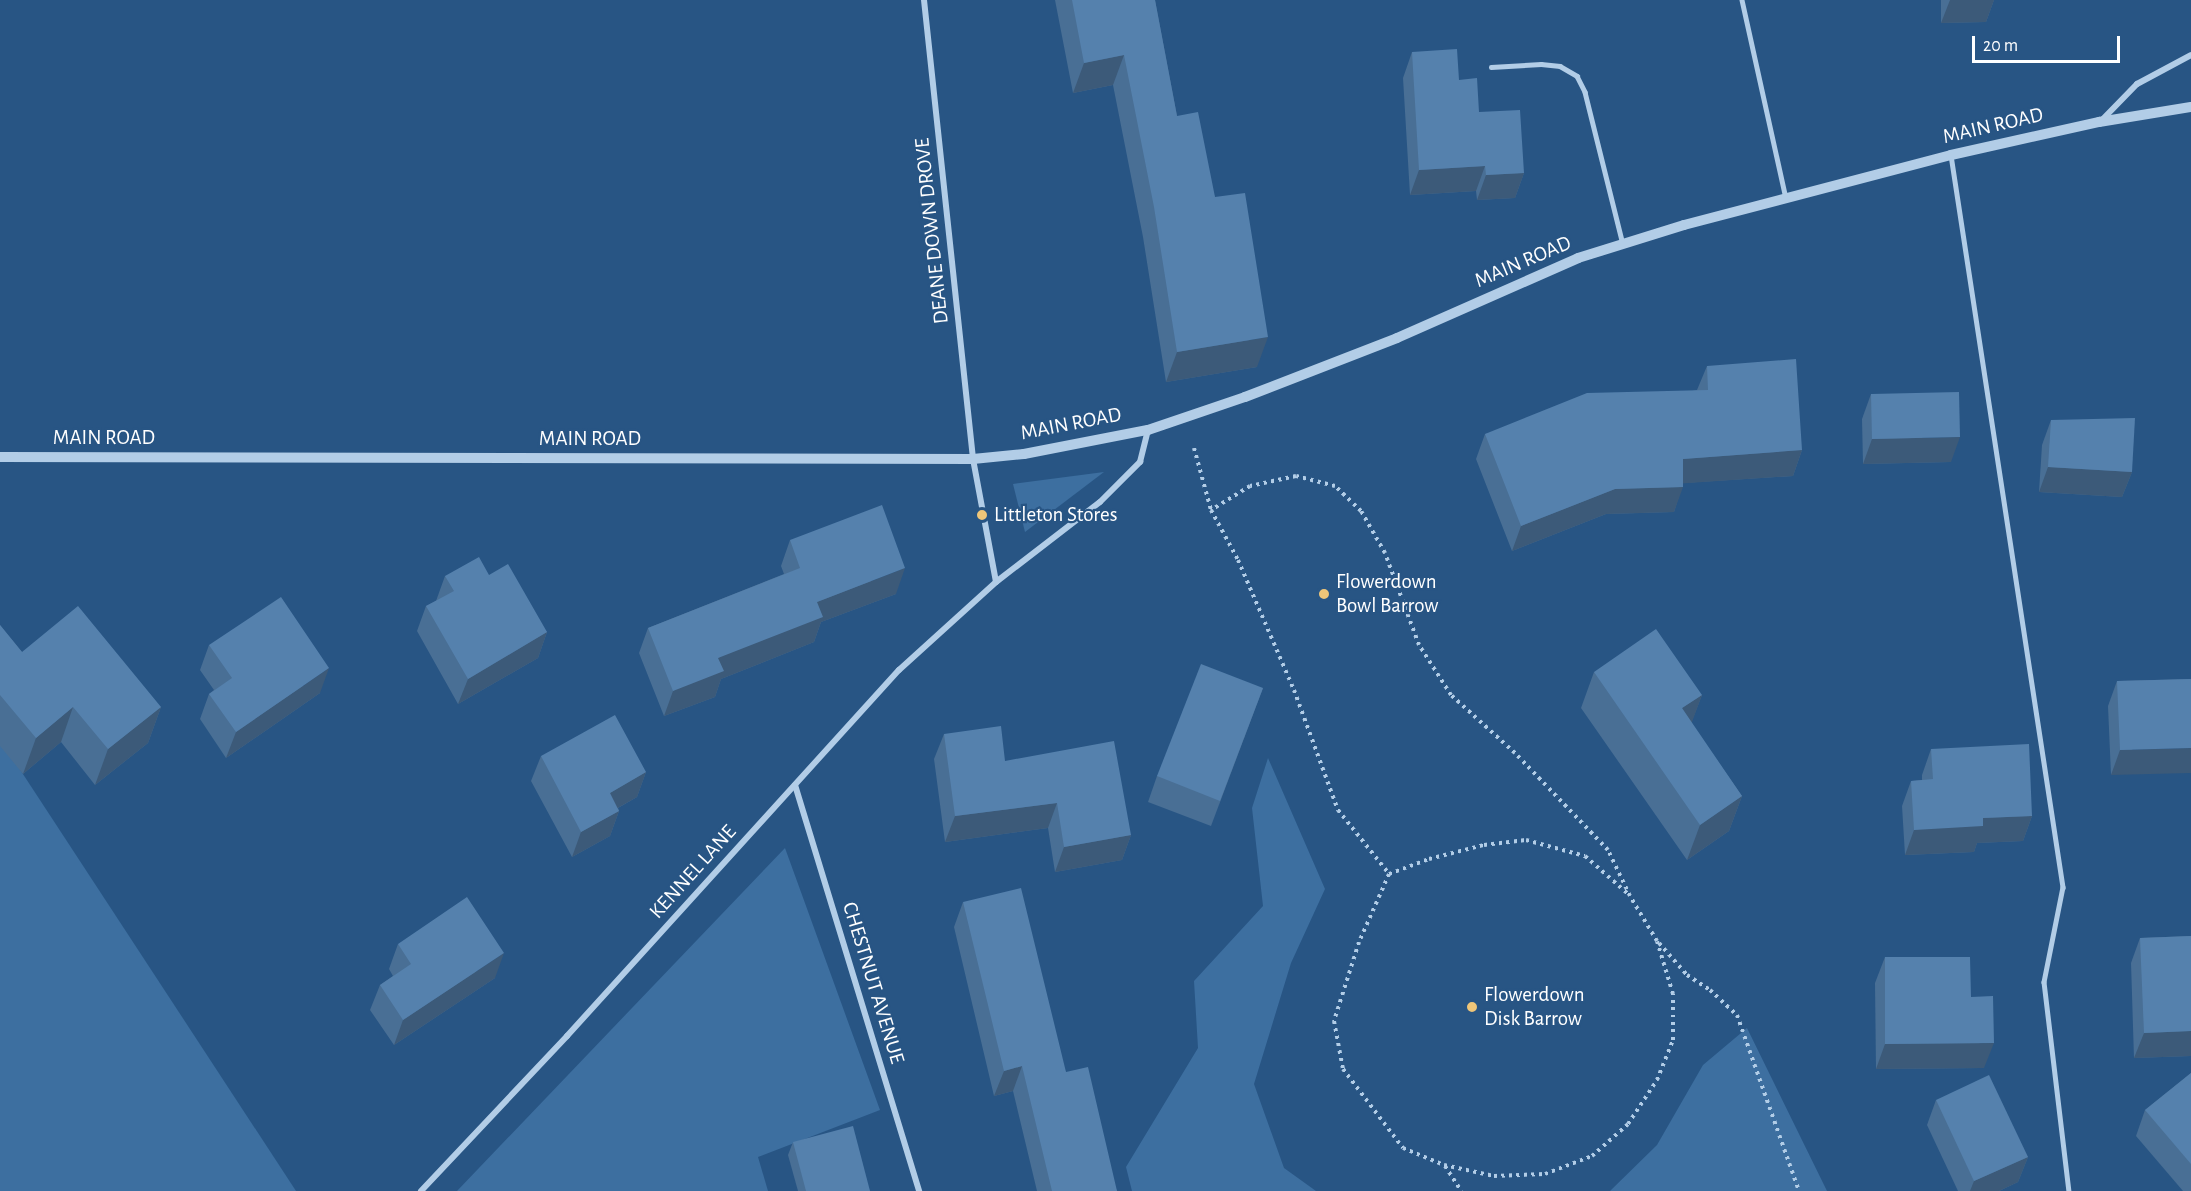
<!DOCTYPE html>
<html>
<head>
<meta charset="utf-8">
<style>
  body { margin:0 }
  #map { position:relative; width:2191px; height:1191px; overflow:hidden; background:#285584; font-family:"Alegreya Sans",sans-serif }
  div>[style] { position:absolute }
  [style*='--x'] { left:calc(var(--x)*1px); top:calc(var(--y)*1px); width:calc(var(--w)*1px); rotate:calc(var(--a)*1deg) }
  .green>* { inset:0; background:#3d6fa0 }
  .path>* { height:4px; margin-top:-2px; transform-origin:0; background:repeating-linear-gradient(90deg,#b2cde7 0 3px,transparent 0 7.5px) }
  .service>* { height:4.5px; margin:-2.25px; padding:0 2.25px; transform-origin:2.25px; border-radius:2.25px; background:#b2cde7 }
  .minor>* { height:6px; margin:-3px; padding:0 3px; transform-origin:3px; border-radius:3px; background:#b2cde7 }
  .tertiary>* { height:10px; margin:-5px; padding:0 5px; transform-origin:5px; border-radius:5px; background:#b2cde7 }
  .wall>* { inset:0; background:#496f95 }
  .shaded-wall>* { inset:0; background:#3c5a79 }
  .building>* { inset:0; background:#5581ad }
  .dots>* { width:16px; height:16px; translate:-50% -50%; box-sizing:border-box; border:3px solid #285584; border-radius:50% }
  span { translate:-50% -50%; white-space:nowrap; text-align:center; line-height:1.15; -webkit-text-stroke:4.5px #285584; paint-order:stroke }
  .street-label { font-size:21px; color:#fff }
  .poi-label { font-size:21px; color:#fff }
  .left { translate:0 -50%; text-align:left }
  .scale { position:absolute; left:1972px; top:36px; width:148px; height:27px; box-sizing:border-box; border:3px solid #fff; border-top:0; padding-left:8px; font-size:18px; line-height:21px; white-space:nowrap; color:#fff; -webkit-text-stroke:4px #285584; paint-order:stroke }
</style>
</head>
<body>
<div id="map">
  <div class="green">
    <div style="clip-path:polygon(1104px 472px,1025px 532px,1013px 484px)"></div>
    <div style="clip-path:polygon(0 739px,296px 1191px,0 1191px)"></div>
    <div style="clip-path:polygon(1268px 758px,1325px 889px,1291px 963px,1254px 1084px,1284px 1168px,1316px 1191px,1132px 1191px,1126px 1167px,1198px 1048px,1194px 981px,1263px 906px,1252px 808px)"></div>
    <div style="clip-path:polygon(785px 848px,880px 1110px,758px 1157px,768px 1191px,457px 1191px)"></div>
    <div style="clip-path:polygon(1747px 1028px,1827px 1191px,1610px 1191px,1657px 1145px,1703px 1065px)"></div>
  </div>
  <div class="path">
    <div style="--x:1194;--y:448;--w:64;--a:74.7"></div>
    <div style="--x:1211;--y:510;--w:57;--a:61.6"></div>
    <div style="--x:1238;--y:560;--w:142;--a:66.7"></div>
    <div style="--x:1294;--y:690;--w:128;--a:69.9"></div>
    <div style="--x:1338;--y:810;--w:82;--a:51.4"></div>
    <div style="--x:1389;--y:874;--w:74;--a:113.8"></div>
    <div style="--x:1359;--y:942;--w:83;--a:107.6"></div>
    <div style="--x:1334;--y:1021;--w:49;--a:79.4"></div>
    <div style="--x:1343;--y:1069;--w:99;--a:52.8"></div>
    <div style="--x:1403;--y:1148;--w:44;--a:22.5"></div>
    <div style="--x:1444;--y:1165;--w:51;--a:12.4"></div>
    <div style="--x:1494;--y:1176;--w:51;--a:-2.2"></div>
    <div style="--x:1545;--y:1174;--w:50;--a:-21"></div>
    <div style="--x:1592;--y:1156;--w:48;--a:-41.6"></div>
    <div style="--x:1628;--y:1124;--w:53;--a:-56.6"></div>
    <div style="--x:1657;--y:1080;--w:43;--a:-68.2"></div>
    <div style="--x:1673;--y:1040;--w:46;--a:-90"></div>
    <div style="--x:1673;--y:994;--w:55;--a:-106.8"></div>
    <div style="--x:1657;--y:941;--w:52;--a:-121"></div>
    <div style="--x:1630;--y:896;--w:51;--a:-115.6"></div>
    <div style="--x:1608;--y:850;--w:134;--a:-133.8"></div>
    <div style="--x:1515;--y:753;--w:86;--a:-137.8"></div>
    <div style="--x:1451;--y:695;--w:59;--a:-122.6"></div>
    <div style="--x:1419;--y:645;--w:98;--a:-110.3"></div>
    <div style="--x:1385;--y:553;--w:48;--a:-119.7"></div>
    <div style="--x:1361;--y:511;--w:36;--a:-136"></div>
    <div style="--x:1335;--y:486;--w:40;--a:-165.6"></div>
    <div style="--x:1296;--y:476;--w:47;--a:167.7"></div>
    <div style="--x:1250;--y:486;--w:46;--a:148.4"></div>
    <div style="--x:1389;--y:874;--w:43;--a:-20.6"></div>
    <div style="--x:1429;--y:859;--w:57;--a:-14.3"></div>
    <div style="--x:1484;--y:845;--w:42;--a:-6.8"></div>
    <div style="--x:1526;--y:840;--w:61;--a:15.2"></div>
    <div style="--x:1585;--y:856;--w:56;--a:41.4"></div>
    <div style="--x:1659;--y:943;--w:43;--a:48.8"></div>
    <div style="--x:1687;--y:975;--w:27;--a:33"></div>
    <div style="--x:1710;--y:990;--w:37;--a:43"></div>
    <div style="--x:1737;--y:1015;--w:187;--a:70.6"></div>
    <div style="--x:1445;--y:1166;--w:30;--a:57"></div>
  </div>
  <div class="service">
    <div style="--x:1742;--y:0;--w:204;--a:77.5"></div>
    <div style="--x:1491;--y:67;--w:50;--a:-3.4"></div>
    <div style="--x:1541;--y:64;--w:19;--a:6"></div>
    <div style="--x:1560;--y:66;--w:20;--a:30"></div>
    <div style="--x:1577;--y:76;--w:18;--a:63"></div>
    <div style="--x:1585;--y:92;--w:157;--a:76"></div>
    <div style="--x:1951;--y:155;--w:741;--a:81.3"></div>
    <div style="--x:2063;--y:887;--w:97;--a:101.3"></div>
    <div style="--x:2044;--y:982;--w:210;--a:83.2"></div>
  </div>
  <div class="minor">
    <div style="--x:924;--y:0;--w:462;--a:83.9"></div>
    <div style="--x:973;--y:459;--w:125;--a:79.4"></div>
    <div style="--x:2100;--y:122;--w:53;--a:-45.8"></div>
    <div style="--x:2137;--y:84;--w:61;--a:-28.2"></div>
    <div style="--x:795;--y:785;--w:425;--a:73"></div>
    <div style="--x:421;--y:1191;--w:213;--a:-46.7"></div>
    <div style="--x:567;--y:1036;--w:494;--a:-47.8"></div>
    <div style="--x:899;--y:670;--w:131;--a:-42.2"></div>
    <div style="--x:996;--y:582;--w:131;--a:-37.6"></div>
    <div style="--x:1100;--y:502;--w:57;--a:-45"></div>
    <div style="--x:1140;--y:462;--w:33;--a:-76"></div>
  </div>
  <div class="tertiary">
    <div style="--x:0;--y:457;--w:973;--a:0.12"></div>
    <div style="--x:973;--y:459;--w:51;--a:-5.6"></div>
    <div style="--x:1024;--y:454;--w:126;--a:-11"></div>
    <div style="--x:1148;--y:430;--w:102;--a:-18.8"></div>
    <div style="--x:1245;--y:397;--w:163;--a:-21.2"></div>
    <div style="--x:1397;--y:338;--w:198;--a:-23.8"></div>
    <div style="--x:1578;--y:258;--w:111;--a:-17.3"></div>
    <div style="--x:1684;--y:225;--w:276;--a:-14.7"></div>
    <div style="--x:1951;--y:155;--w:152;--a:-12.6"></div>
    <div style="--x:2099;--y:122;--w:93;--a:-9.3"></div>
  </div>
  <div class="wall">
    <div style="clip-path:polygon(1055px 0,1155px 0,1177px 116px,1215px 197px,1257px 367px,1166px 382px,1143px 237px,1113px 85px,1073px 93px)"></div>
    <div style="clip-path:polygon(1941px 0,1994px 0,1986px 22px,1941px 23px)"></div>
    <div style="clip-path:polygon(1412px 52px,1459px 80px,1479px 112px,1524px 173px,1515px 198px,1477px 200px,1476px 191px,1410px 195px,1403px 78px)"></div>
    <div style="clip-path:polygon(1707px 366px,1802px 450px,1793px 476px,1683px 483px,1674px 512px,1606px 514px,1512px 551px,1476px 459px,1485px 434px,1697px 390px)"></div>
    <div style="clip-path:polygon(1871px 394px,1951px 462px,1863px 464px,1862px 419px)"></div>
    <div style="clip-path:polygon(2051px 420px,2132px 472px,2122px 497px,2039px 492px,2042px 445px)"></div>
    <div style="clip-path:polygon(790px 540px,896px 594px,821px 622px,814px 642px,721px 679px,715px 697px,664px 716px,639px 653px,648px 628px,784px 574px,781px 566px)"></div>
    <div style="clip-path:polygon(489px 575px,547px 632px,538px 658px,458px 704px,417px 631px,426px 606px,436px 601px,445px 576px)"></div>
    <div style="clip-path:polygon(0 625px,22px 652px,161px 707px,148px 743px,95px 785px,61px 742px,23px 774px,0 746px)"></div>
    <div style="clip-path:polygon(209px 645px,320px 693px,226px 758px,200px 719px,209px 694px,214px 690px,200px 670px)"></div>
    <div style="clip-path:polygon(1594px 672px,1702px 695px,1691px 723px,1742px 796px,1729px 831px,1687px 860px,1581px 708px)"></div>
    <div style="clip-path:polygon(2191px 679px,2111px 775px,2108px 706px,2117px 681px)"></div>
    <div style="clip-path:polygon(1263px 688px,1211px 826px,1148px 802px,1157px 776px)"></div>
    <div style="clip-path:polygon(944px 734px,1005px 761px,1131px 835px,1122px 860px,1055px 872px,1048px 828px,945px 842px,934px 759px)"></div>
    <div style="clip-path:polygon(1931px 749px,2032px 816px,2023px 841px,1977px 843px,1974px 852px,1905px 855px,1902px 806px,1911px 781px,1922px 780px,1922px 775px)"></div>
    <div style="clip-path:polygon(541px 756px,646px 772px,637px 797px,618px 808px,619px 811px,610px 836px,572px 857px,531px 781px)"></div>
    <div style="clip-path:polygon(963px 902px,1066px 1072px,1117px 1191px,1037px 1191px,1013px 1091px,994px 1096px,954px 927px)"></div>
    <div style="clip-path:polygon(2191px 936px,2191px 1056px,2134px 1058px,2131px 963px,2140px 938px)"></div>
    <div style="clip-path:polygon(398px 944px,495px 978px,394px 1045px,370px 1010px,380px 985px,393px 976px,389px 969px)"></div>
    <div style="clip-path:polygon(1885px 957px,1971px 997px,1984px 1068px,1876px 1069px,1875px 983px)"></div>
    <div style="clip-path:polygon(2191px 1073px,2191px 1191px,2183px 1191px,2136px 1136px,2145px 1110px)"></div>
    <div style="clip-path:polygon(1936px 1100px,2028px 1157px,2018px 1182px,1999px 1191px,1958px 1191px,1927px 1125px)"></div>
    <div style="clip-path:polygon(793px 1142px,870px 1191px,798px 1191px,788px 1155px)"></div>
  </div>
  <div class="shaded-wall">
    <div style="clip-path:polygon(1950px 0,1994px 0,1986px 22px,1941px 23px)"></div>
    <div style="clip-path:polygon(1124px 55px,1113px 85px,1073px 93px,1084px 63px)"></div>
    <div style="clip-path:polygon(1485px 166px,1476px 191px,1410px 195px,1419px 170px)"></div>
    <div style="clip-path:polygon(1524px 173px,1515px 198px,1477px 200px,1486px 175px)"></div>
    <div style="clip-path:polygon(1268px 337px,1257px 367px,1166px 382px,1177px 352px)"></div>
    <div style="clip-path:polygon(1960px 437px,1951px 462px,1863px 464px,1872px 439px)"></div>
    <div style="clip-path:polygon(1802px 450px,1793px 476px,1674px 484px,1683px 459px)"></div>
    <div style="clip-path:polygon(2048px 467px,2132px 472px,2122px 497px,2039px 492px)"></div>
    <div style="clip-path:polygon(1683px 487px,1674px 512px,1606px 514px,1512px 551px,1521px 526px,1615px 489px)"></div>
    <div style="clip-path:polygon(905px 568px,896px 594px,821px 622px,814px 642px,721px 679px,715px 697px,664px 716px,673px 691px,718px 658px,817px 602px)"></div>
    <div style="clip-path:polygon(547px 632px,538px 658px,458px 704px,468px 679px)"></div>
    <div style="clip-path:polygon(329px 668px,320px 693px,226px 758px,236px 732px)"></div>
    <div style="clip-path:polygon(1702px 695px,1689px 730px,1682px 708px)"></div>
    <div style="clip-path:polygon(73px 707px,61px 742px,23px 774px,36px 738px)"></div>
    <div style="clip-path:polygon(161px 707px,148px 743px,95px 785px,108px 749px)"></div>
    <div style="clip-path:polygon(2191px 748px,2191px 773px,2111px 775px,2120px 750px)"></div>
    <div style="clip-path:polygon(646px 772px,637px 797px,600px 818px,610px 793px)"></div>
    <div style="clip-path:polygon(1742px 796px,1729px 831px,1687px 860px,1700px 825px)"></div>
    <div style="clip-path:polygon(1057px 803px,1048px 828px,945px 842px,955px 816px)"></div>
    <div style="clip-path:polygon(619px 811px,610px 836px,572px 857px,581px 832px)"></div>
    <div style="clip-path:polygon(2032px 816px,2023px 841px,1977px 843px,1974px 852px,1905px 855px,1914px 830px,1983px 818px)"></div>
    <div style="clip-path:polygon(1131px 835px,1122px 860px,1055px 872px,1064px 847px)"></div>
    <div style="clip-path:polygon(504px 953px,495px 978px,394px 1045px,403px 1020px)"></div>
    <div style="clip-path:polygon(2191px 1031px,2191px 1056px,2134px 1058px,2144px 1033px)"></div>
    <div style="clip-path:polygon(1994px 1043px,1984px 1068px,1876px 1069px,1885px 1044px)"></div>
    <div style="clip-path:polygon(1022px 1066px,1013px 1091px,994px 1096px,1004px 1071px)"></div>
    <div style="clip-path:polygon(2028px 1157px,2018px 1182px,1999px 1191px,1970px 1191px,1974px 1181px)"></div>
  </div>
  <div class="building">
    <div style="clip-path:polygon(1072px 0,1155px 0,1177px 116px,1198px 112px,1215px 197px,1245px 193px,1268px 337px,1177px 352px,1154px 207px,1124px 55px,1084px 63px)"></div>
    <div style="clip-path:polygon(1457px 49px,1459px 80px,1477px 78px,1479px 112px,1520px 110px,1524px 173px,1486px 175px,1485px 166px,1419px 170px,1412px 52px)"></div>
    <div style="clip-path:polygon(1796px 359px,1802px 450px,1683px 459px,1683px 487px,1615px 489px,1521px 526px,1485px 434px,1587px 393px,1708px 390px,1707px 366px)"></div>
    <div style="clip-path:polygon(1959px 392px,1960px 437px,1872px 439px,1871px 394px)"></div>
    <div style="clip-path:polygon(2135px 418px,2132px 472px,2048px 467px,2051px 420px)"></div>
    <div style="clip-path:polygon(882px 505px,905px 568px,817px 602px,823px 617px,718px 658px,724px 671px,673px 691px,648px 628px,800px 568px,790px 540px)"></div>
    <div style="clip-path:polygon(479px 557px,489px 575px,508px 564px,547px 632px,468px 679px,426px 606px,454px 591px,445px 576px)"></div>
    <div style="clip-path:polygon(281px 597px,329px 668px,236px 732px,209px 694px,232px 678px,209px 645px)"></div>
    <div style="clip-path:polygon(78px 606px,161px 707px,108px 749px,73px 707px,36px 738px,0 695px,0 625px,22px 652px)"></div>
    <div style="clip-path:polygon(1656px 629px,1702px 695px,1682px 708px,1742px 796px,1700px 825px,1594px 672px)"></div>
    <div style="clip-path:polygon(1201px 664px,1263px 688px,1220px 801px,1157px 776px)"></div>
    <div style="clip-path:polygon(2191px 679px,2191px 748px,2120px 750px,2117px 681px)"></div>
    <div style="clip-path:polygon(615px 715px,646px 772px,610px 793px,619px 811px,581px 832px,541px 756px)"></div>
    <div style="clip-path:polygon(1001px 726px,1005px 761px,1114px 741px,1131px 835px,1064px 847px,1057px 803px,955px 816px,944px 734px)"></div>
    <div style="clip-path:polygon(2029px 744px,2032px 816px,1983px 818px,1983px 826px,1914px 830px,1911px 781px,1933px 779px,1931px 749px)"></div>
    <div style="clip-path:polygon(1021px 888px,1066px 1072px,1088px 1067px,1117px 1191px,1052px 1191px,1022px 1066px,1004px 1071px,963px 902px)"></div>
    <div style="clip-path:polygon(467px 897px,504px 953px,403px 1020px,380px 985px,411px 964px,398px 944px)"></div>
    <div style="clip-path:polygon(2191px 936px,2191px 1031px,2144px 1033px,2140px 938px)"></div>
    <div style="clip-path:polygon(1885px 957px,1970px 957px,1971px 997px,1993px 996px,1994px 1043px,1885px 1044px)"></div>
    <div style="clip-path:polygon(2191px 1073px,2191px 1164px,2145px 1110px)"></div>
    <div style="clip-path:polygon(1989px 1075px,2028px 1157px,1974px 1181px,1936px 1100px)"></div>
    <div style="clip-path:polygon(853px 1126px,870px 1191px,806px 1191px,793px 1142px)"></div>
  </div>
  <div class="dots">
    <div style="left:982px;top:515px;background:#efc679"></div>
    <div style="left:1324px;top:594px;background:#efc679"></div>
    <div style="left:1472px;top:1007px;background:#efc679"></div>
  </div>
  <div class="street-label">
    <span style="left:1993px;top:126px;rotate:-13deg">MAIN ROAD</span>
    <span style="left:932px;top:231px;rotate:-96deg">DEANE DOWN DROVE</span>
    <span style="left:1523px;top:262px;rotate:-23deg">MAIN ROAD</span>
    <span style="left:1071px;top:424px;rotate:-11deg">MAIN ROAD</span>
    <span style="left:104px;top:438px">MAIN ROAD</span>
    <span style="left:590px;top:439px">MAIN ROAD</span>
    <span style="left:693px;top:872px;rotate:-48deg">KENNEL LANE</span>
    <span style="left:873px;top:983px;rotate:73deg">CHESTNUT AVENUE</span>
  </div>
  <div class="poi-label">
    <span class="left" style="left:994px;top:515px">Littleton Stores</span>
    <span class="left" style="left:1336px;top:594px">Flowerdown<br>Bowl Barrow</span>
    <span class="left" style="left:1484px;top:1007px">Flowerdown<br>Disk Barrow</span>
  </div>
  <div class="scale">20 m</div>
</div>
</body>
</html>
